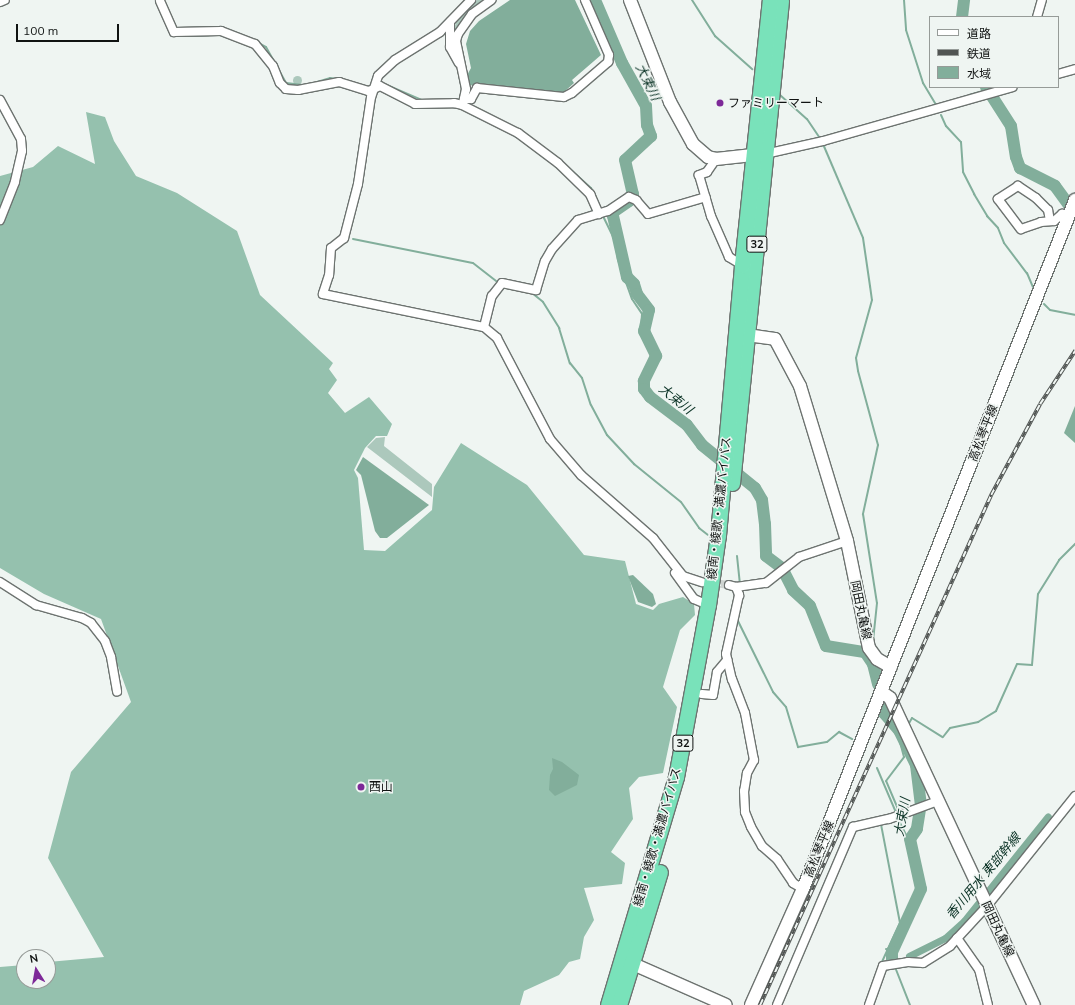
<!DOCTYPE html>
<html>
<head>
<meta charset="utf-8">
<style>
  body { margin:0 }
  #map { position:relative; width:1075px; height:1005px; overflow:hidden; background:#eff5f2; font-family:Mulish,"Noto Sans JP",sans-serif }
  div>[style] { position:absolute }
  [style*='--x'] { left:calc(var(--x)*1px); top:calc(var(--y)*1px); width:calc(var(--w)*1px); rotate:calc(var(--a)*1deg) }
  .green>* { inset:0; background:#acc8bc }
  .round { border-radius:50% }
  .forest>* { inset:0; background:#95c1ae }
  .water>* { inset:0; background:#82ae9b }
  .stream>* { height:2px; margin:-1px; padding:0 1px; transform-origin:1px; border-radius:1px; background:#82ae9b }
  .canal>* { height:7px; margin:-3.5px; padding:0 3.5px; transform-origin:3.5px; border-radius:3.5px; background:#82ae9b }
  .river>* { height:12px; margin:-6px; padding:0 6px; transform-origin:6px; border-radius:6px; background:#82ae9b }
  .street-tunnel>* { height:8px; margin-top:-4px; transform-origin:0; background:repeating-linear-gradient(90deg,#ced3d0 0 8px,transparent 0 12px) }
  .roads { filter:drop-shadow(1px 0 #6d7370) drop-shadow(-1px 0 #6d7370) drop-shadow(0 1px #6d7370) drop-shadow(0 -1px #6d7370) }
  .street>* { height:8px; margin:-4px; padding:0 4px; transform-origin:4px; border-radius:4px; background:#fff }
  .secondary>* { height:12px; margin:-6px; padding:0 6px; transform-origin:6px; border-radius:6px; background:#fff }
  .highway>* { height:15px; margin:-7.5px; padding:0 7.5px; transform-origin:7.5px; border-radius:7.5px; background:#79e2ba }
  .rail>* { height:3.5px; margin-top:-1.75px; transform-origin:0; background:repeating-linear-gradient(90deg,#eff5f2 0 6px,#515553 0 12px); box-sizing:border-box; border-block:1px solid #515553 }
  .dots>* { width:11px; height:11px; translate:-50% -50%; box-sizing:border-box; border:2px solid #eff5f2; border-radius:50% }
  span { translate:-50% -50%; white-space:nowrap; text-align:center; line-height:1.15; -webkit-text-stroke:3px #eff5f2; paint-order:stroke }
  .shield-label span { padding:1px 3px; background:#eff5f2; border:1px solid; border-radius:3px; -webkit-text-stroke-width:0 }
  .shield-label { font-size:11px; color:#101312; font-weight:700 }
  .poi-label { font-size:12px; color:#101312 }
  .left { translate:0 -50%; text-align:left }
  .street-label { font-size:12px; color:#101312 }
  .water-label { font-size:13px; color:#093124; font-style:italic }
  .legend { position:absolute; left:929px; top:16px; width:130px; height:72px; box-sizing:border-box; background:#eff5f2; border:1px solid #969b98; margin:0; padding:5px 7px; list-style:none; font-size:12px; color:#101312 }
  .legend li { display:flex; align-items:center; gap:8px; height:20px }
  .legend b { width:20px; border:1px solid #969b98 }
  .north { position:absolute; left:16px; top:949px; width:40px; height:40px; box-sizing:border-box; background:#eff5f2; border:1px solid #969b98; border-radius:50%; rotate:349deg; font-size:11px; font-weight:700; line-height:16px; text-align:center; color:#101312 }
  .north::after { content:''; display:block; margin:auto; width:14px; height:18px; background:#7d2998; clip-path:polygon(50% 0,100% 100%,50% 72%,0 100%) }
  .scale { position:absolute; left:16px; top:24px; width:103px; height:18px; box-sizing:border-box; border:2px solid #101312; border-top:0; padding-left:5px; font-size:12px; line-height:14px; white-space:nowrap; color:#101312; -webkit-text-stroke:3px #eff5f2; paint-order:stroke }
</style>
</head>
<body>
<div id="map">
  <div class="green">
    <div style="clip-path:polygon(477px 0,488px 0,454px 37px,451px 36px,457px 20px)"></div>
    <div class="round" style="left:292.5px;top:75.5px;width:9px;height:9px"></div>
    <div style="clip-path:polygon(385px 437px,384px 446px,432px 484px,432px 497px,367px 447px,376px 438px)"></div>
  </div>
  <div class="forest">
    <div style="clip-path:polygon(86px 112px,105px 117px,114px 141px,136px 176px,177px 193px,237px 231px,260px 295px,333px 363px,329px 369px,337px 380px,328px 393px,345px 413px,369px 397px,392px 424px,387px 436px,376px 436px,365px 448px,354px 470px,358px 478px,364px 550px,385px 551px,432px 510px,434px 487px,461px 443px,527px 485px,584px 555px,625px 561px,636px 604px,653px 610px,659px 604px,683px 597px,694px 604px,695px 615px,680px 630px,663px 687px,677px 707px,663px 773px,639px 777px,629px 788px,633px 819px,611px 852px,625px 863px,622px 884px,584px 888px,594px 920px,584px 937px,580px 959px,569px 962px,559px 975px,524px 991px,520px 1005px,0 1005px,0 967px,24px 965px,24px 981px,48px 981px,48px 962px,104px 957px,48px 858px,71px 772px,131px 702px,101px 619px,44px 594px,0 568px,0 176px,33px 167px,58px 146px,95px 164px)"></div>
  </div>
  <div class="water">
    <div style="clip-path:polygon(510px 0,575px 0,601px 55px,572px 80px,574px 83px,564px 92px,559px 94px,468px 85px,466px 77px,471px 68px,466px 44px,470px 31px,479px 21px)"></div>
    <div style="clip-path:polygon(1075px 406px,1075px 443px,1064px 433px)"></div>
    <div style="clip-path:polygon(363px 457px,429px 505px,387px 538px,380px 538px,375px 531px,361px 475px,356px 470px)"></div>
    <div style="clip-path:polygon(633px 575px,653px 594px,656px 604px,652px 607px,638px 602px,628px 576px)"></div>
    <div style="clip-path:polygon(552px 758px,562px 762px,579px 775px,577px 785px,555px 796px,549px 790px,550px 775px,553px 769px)"></div>
  </div>
  <div class="stream">
    <div style="--x:692;--y:0;--w:43;--a:57.4"></div>
    <div style="--x:715;--y:36;--w:50;--a:41.7"></div>
    <div style="--x:904;--y:0;--w:30;--a:86"></div>
    <div style="--x:906;--y:30;--w:56;--a:72.2"></div>
    <div style="--x:923;--y:83;--w:27;--a:59"></div>
    <div style="--x:233;--y:32;--w:19;--a:21"></div>
    <div style="--x:185;--y:36;--w:24;--a:-2"></div>
    <div style="--x:257;--y:42;--w:10;--a:29"></div>
    <div style="--x:266;--y:47;--w:41;--a:60.9"></div>
    <div style="--x:286;--y:83;--w:17;--a:7"></div>
    <div style="--x:317;--y:82;--w:14;--a:-17"></div>
    <div style="--x:330;--y:78;--w:8;--a:7"></div>
    <div style="--x:382;--y:83;--w:43;--a:23"></div>
    <div style="--x:780;--y:95;--w:36;--a:42"></div>
    <div style="--x:807;--y:119;--w:25;--a:56"></div>
    <div style="--x:969;--y:95;--w:19;--a:-16"></div>
    <div style="--x:450;--y:99;--w:11;--a:5"></div>
    <div style="--x:941;--y:115;--w:12;--a:66"></div>
    <div style="--x:946;--y:126;--w:22;--a:47"></div>
    <div style="--x:961;--y:142;--w:30;--a:86"></div>
    <div style="--x:963;--y:172;--w:25;--a:63"></div>
    <div style="--x:974;--y:194;--w:26;--a:59"></div>
    <div style="--x:987;--y:216;--w:16;--a:47"></div>
    <div style="--x:998;--y:228;--w:16;--a:68"></div>
    <div style="--x:1004;--y:243;--w:38;--a:53"></div>
    <div style="--x:1027;--y:273;--w:15;--a:67"></div>
    <div style="--x:823;--y:144;--w:102;--a:66.9"></div>
    <div style="--x:863;--y:238;--w:49;--a:81.7"></div>
    <div style="--x:870;--y:286;--w:14;--a:82"></div>
    <div style="--x:872;--y:300;--w:60;--a:105.4"></div>
    <div style="--x:856;--y:358;--w:13;--a:81"></div>
    <div style="--x:858;--y:371;--w:77;--a:74.9"></div>
    <div style="--x:878;--y:445;--w:71;--a:102.3"></div>
    <div style="--x:863;--y:514;--w:90;--a:81.1"></div>
    <div style="--x:877;--y:603;--w:37;--a:96"></div>
    <div style="--x:560;--y:160;--w:42;--a:42.1"></div>
    <div style="--x:591;--y:188;--w:10;--a:61"></div>
    <div style="--x:602;--y:214;--w:30;--a:64"></div>
    <div style="--x:615;--y:241;--w:19;--a:81"></div>
    <div style="--x:618;--y:260;--w:41;--a:70.3"></div>
    <div style="--x:632;--y:299;--w:18;--a:56"></div>
    <div style="--x:642;--y:314;--w:15;--a:94"></div>
    <div style="--x:641;--y:329;--w:8;--a:45"></div>
    <div style="--x:353;--y:239;--w:122;--a:11.3"></div>
    <div style="--x:473;--y:263;--w:33;--a:38"></div>
    <div style="--x:532;--y:293;--w:14;--a:39"></div>
    <div style="--x:543;--y:302;--w:31;--a:58"></div>
    <div style="--x:559;--y:328;--w:37;--a:73"></div>
    <div style="--x:570;--y:363;--w:19;--a:51"></div>
    <div style="--x:582;--y:378;--w:28;--a:72"></div>
    <div style="--x:591;--y:405;--w:34;--a:62"></div>
    <div style="--x:607;--y:435;--w:40;--a:47"></div>
    <div style="--x:634;--y:464;--w:60;--a:39"></div>
    <div style="--x:681;--y:502;--w:32;--a:55"></div>
    <div style="--x:699;--y:528;--w:11;--a:38"></div>
    <div style="--x:1044;--y:304;--w:8;--a:45"></div>
    <div style="--x:1050;--y:310;--w:25;--a:11"></div>
    <div style="--x:737;--y:556;--w:27;--a:84"></div>
    <div style="--x:737;--y:619;--w:81;--a:63.7"></div>
    <div style="--x:773;--y:692;--w:20;--a:49"></div>
    <div style="--x:786;--y:707;--w:42;--a:73.3"></div>
    <div style="--x:798;--y:747;--w:29;--a:-10"></div>
    <div style="--x:827;--y:742;--w:16;--a:-40"></div>
    <div style="--x:839;--y:732;--w:15;--a:28"></div>
    <div style="--x:908;--y:725;--w:8;--a:-60"></div>
    <div style="--x:912;--y:718;--w:36;--a:32"></div>
    <div style="--x:943;--y:737;--w:11;--a:-52"></div>
    <div style="--x:950;--y:728;--w:29;--a:-12"></div>
    <div style="--x:978;--y:722;--w:21;--a:-31"></div>
    <div style="--x:996;--y:711;--w:51;--a:-65.9"></div>
    <div style="--x:1017;--y:664;--w:15;--a:4"></div>
    <div style="--x:1032;--y:665;--w:71;--a:-85.2"></div>
    <div style="--x:1038;--y:594;--w:40;--a:-58"></div>
    <div style="--x:1059;--y:560;--w:23;--a:-45"></div>
    <div style="--x:877;--y:768;--w:51;--a:66.9"></div>
    <div style="--x:896;--y:813;--w:4;--a:-63"></div>
    <div style="--x:898;--y:809;--w:30;--a:-113"></div>
    <div style="--x:886;--y:781;--w:30;--a:-53"></div>
    <div style="--x:904;--y:757;--w:20;--a:-105"></div>
    <div style="--x:899;--y:738;--w:5;--a:-68"></div>
    <div style="--x:898;--y:819;--w:22;--a:63"></div>
    <div style="--x:908;--y:839;--w:49;--a:77.1"></div>
    <div style="--x:919;--y:887;--w:46;--a:111.6"></div>
    <div style="--x:886;--y:949;--w:7;--a:27"></div>
    <div style="--x:895;--y:967;--w:41;--a:68.5"></div>
    <div style="--x:874;--y:979;--w:62;--a:-65.1"></div>
    <div style="--x:900;--y:923;--w:101;--a:-100.9"></div>
  </div>
  <div class="canal">
    <div style="--x:909;--y:956;--w:40;--a:-26.6"></div>
    <div style="--x:945;--y:938;--w:25;--a:-42"></div>
    <div style="--x:964;--y:921;--w:134;--a:-51.3"></div>
  </div>
  <div class="river">
    <div style="--x:595;--y:0;--w:69;--a:66.8"></div>
    <div style="--x:622;--y:63;--w:49;--a:60.8"></div>
    <div style="--x:646;--y:106;--w:19;--a:87"></div>
    <div style="--x:647;--y:125;--w:12;--a:70"></div>
    <div style="--x:651;--y:136;--w:35;--a:137"></div>
    <div style="--x:625;--y:160;--w:35;--a:77"></div>
    <div style="--x:633;--y:194;--w:8;--a:120"></div>
    <div style="--x:629;--y:201;--w:19;--a:145"></div>
    <div style="--x:613;--y:212;--w:4;--a:90"></div>
    <div style="--x:613;--y:216;--w:63;--a:77.1"></div>
    <div style="--x:627;--y:277;--w:10;--a:45"></div>
    <div style="--x:634;--y:284;--w:10;--a:73"></div>
    <div style="--x:637;--y:294;--w:20;--a:53"></div>
    <div style="--x:649;--y:310;--w:22;--a:103"></div>
    <div style="--x:644;--y:331;--w:28;--a:64"></div>
    <div style="--x:656;--y:356;--w:28;--a:116"></div>
    <div style="--x:644;--y:381;--w:8;--a:90"></div>
    <div style="--x:644;--y:389;--w:10;--a:53"></div>
    <div style="--x:650;--y:397;--w:46;--a:37.1"></div>
    <div style="--x:687;--y:425;--w:25;--a:53"></div>
    <div style="--x:702;--y:445;--w:68;--a:39.1"></div>
    <div style="--x:755;--y:488;--w:14;--a:60"></div>
    <div style="--x:762;--y:500;--w:24;--a:83"></div>
    <div style="--x:765;--y:524;--w:32;--a:88"></div>
    <div style="--x:766;--y:556;--w:20;--a:37"></div>
    <div style="--x:782;--y:568;--w:25;--a:63"></div>
    <div style="--x:793;--y:590;--w:23;--a:43"></div>
    <div style="--x:810;--y:606;--w:43;--a:68.2"></div>
    <div style="--x:826;--y:646;--w:39;--a:9"></div>
    <div style="--x:865;--y:652;--w:14;--a:56"></div>
    <div style="--x:873;--y:664;--w:21;--a:76"></div>
    <div style="--x:962;--y:17;--w:17;--a:-83"></div>
    <div style="--x:986;--y:87;--w:46;--a:57.3"></div>
    <div style="--x:1011;--y:126;--w:31;--a:81"></div>
    <div style="--x:1016;--y:157;--w:12;--a:70"></div>
    <div style="--x:1020;--y:168;--w:39;--a:27"></div>
    <div style="--x:1055;--y:186;--w:34;--a:54"></div>
    <div style="--x:883;--y:704;--w:9;--a:84"></div>
    <div style="--x:884;--y:713;--w:23;--a:49"></div>
    <div style="--x:899;--y:730;--w:39;--a:64"></div>
    <div style="--x:916;--y:765;--w:38;--a:83"></div>
    <div style="--x:921;--y:803;--w:26;--a:99"></div>
    <div style="--x:917;--y:829;--w:12;--a:125"></div>
    <div style="--x:910;--y:839;--w:51;--a:77.6"></div>
    <div style="--x:921;--y:889;--w:69;--a:114.7"></div>
    <div style="--x:892;--y:952;--w:8;--a:90"></div>
  </div>
  <div class="street-tunnel">
    <div style="--x:709;--y:582;--w:20;--a:9"></div>
  </div>
  <div class="roads">
    <div class="street">
      <div style="--x:471;--y:0;--w:45;--a:134.1"></div>
      <div style="--x:440;--y:32;--w:53;--a:148.1"></div>
      <div style="--x:395;--y:60;--w:23;--a:137"></div>
      <div style="--x:378;--y:76;--w:22;--a:108"></div>
      <div style="--x:371;--y:97;--w:88;--a:98.5"></div>
      <div style="--x:358;--y:184;--w:56;--a:104.5"></div>
      <div style="--x:344;--y:238;--w:16;--a:142"></div>
      <div style="--x:331;--y:248;--w:27;--a:94"></div>
      <div style="--x:329;--y:275;--w:20;--a:108"></div>
      <div style="--x:323;--y:294;--w:164;--a:11.6"></div>
      <div style="--x:484;--y:327;--w:17;--a:40"></div>
      <div style="--x:497;--y:338;--w:114;--a:62.3"></div>
      <div style="--x:550;--y:439;--w:48;--a:49.3"></div>
      <div style="--x:581;--y:475;--w:96;--a:41.2"></div>
      <div style="--x:653;--y:538;--w:48;--a:51.7"></div>
      <div style="--x:683;--y:576;--w:20;--a:18"></div>
      <div style="--x:160;--y:1;--w:34;--a:66"></div>
      <div style="--x:174;--y:32;--w:47;--a:-1.2"></div>
      <div style="--x:221;--y:31;--w:36;--a:21"></div>
      <div style="--x:255;--y:44;--w:28;--a:51"></div>
      <div style="--x:273;--y:66;--w:18;--a:68"></div>
      <div style="--x:280;--y:83;--w:8;--a:45"></div>
      <div style="--x:286;--y:89;--w:12;--a:5"></div>
      <div style="--x:298;--y:90;--w:42;--a:-11"></div>
      <div style="--x:339;--y:82;--w:31;--a:17"></div>
      <div style="--x:369;--y:91;--w:12;--a:-24"></div>
      <div style="--x:380;--y:86;--w:39;--a:27"></div>
      <div style="--x:415;--y:104;--w:39;--a:-1"></div>
      <div style="--x:454;--y:103;--w:8;--a:14"></div>
      <div style="--x:462;--y:105;--w:63;--a:26.6"></div>
      <div style="--x:518;--y:133;--w:50;--a:36.9"></div>
      <div style="--x:558;--y:163;--w:45;--a:44.1"></div>
      <div style="--x:590;--y:194;--w:22;--a:66"></div>
      <div style="--x:0;--y:2;--w:5;--a:-22"></div>
      <div style="--x:1037;--y:17;--w:18;--a:-74"></div>
      <div style="--x:450;--y:23;--w:24;--a:90"></div>
      <div style="--x:450;--y:47;--w:18;--a:61"></div>
      <div style="--x:1058;--y:74;--w:18;--a:-16"></div>
      <div style="--x:464;--y:99;--w:7;--a:0"></div>
      <div style="--x:471;--y:99;--w:13;--a:-61"></div>
      <div style="--x:477;--y:88;--w:87;--a:5.9"></div>
      <div style="--x:564;--y:97;--w:9;--a:-27"></div>
      <div style="--x:572;--y:93;--w:48;--a:-40.7"></div>
      <div style="--x:608;--y:62;--w:7;--a:-82"></div>
      <div style="--x:609;--y:55;--w:60;--a:-113.6"></div>
      <div style="--x:0;--y:100;--w:44;--a:61.7"></div>
      <div style="--x:21;--y:139;--w:12;--a:85"></div>
      <div style="--x:22;--y:151;--w:32;--a:103"></div>
      <div style="--x:15;--y:182;--w:41;--a:111.5"></div>
      <div style="--x:463;--y:103;--w:14;--a:-78"></div>
      <div style="--x:466;--y:89;--w:49;--a:-101.8"></div>
      <div style="--x:456;--y:41;--w:7;--a:-74"></div>
      <div style="--x:458;--y:34;--w:24;--a:-55"></div>
      <div style="--x:472;--y:14;--w:24;--a:-36"></div>
      <div style="--x:765;--y:154;--w:59;--a:-12.6"></div>
      <div style="--x:823;--y:141;--w:197;--a:-15.9"></div>
      <div style="--x:716;--y:159;--w:16;--a:125"></div>
      <div style="--x:707;--y:172;--w:9;--a:159"></div>
      <div style="--x:699;--y:175;--w:43;--a:73.7"></div>
      <div style="--x:711;--y:216;--w:45;--a:66.3"></div>
      <div style="--x:729;--y:257;--w:15;--a:32"></div>
      <div style="--x:1050;--y:221;--w:11;--a:-100"></div>
      <div style="--x:1048;--y:210;--w:17;--a:-135"></div>
      <div style="--x:1036;--y:198;--w:22;--a:-146"></div>
      <div style="--x:1018;--y:186;--w:24;--a:147"></div>
      <div style="--x:998;--y:199;--w:38;--a:53"></div>
      <div style="--x:1021;--y:229;--w:21;--a:-19"></div>
      <div style="--x:1041;--y:222;--w:13;--a:-4"></div>
      <div style="--x:1054;--y:221;--w:11;--a:-41"></div>
      <div style="--x:1062;--y:214;--w:7;--a:8"></div>
      <div style="--x:484;--y:327;--w:32;--a:-76"></div>
      <div style="--x:492;--y:296;--w:16;--a:-52"></div>
      <div style="--x:502;--y:283;--w:35;--a:12"></div>
      <div style="--x:536;--y:290;--w:30;--a:-73"></div>
      <div style="--x:545;--y:261;--w:14;--a:-60"></div>
      <div style="--x:552;--y:249;--w:39;--a:-48"></div>
      <div style="--x:578;--y:220;--w:31;--a:-17"></div>
      <div style="--x:608;--y:211;--w:25;--a:-34"></div>
      <div style="--x:629;--y:197;--w:8;--a:23"></div>
      <div style="--x:636;--y:200;--w:18;--a:49"></div>
      <div style="--x:648;--y:214;--w:60;--a:-16.3"></div>
      <div style="--x:675;--y:573;--w:32;--a:54"></div>
      <div style="--x:694;--y:599;--w:15;--a:23"></div>
      <div style="--x:0;--y:582;--w:43;--a:32.6"></div>
      <div style="--x:36;--y:605;--w:48;--a:15.8"></div>
      <div style="--x:82;--y:618;--w:10;--a:29"></div>
      <div style="--x:91;--y:623;--w:23;--a:52"></div>
      <div style="--x:105;--y:641;--w:17;--a:69"></div>
      <div style="--x:111;--y:657;--w:35;--a:80"></div>
      <div style="--x:729;--y:585;--w:7;--a:16"></div>
      <div style="--x:736;--y:587;--w:30;--a:-8"></div>
      <div style="--x:766;--y:583;--w:42;--a:-38.2"></div>
      <div style="--x:799;--y:557;--w:51;--a:-18.4"></div>
      <div style="--x:736;--y:587;--w:9;--a:69"></div>
      <div style="--x:739;--y:595;--w:60;--a:102.4"></div>
      <div style="--x:726;--y:654;--w:26;--a:77"></div>
      <div style="--x:732;--y:679;--w:36;--a:69"></div>
      <div style="--x:745;--y:713;--w:48;--a:79.2"></div>
      <div style="--x:754;--y:760;--w:15;--a:118"></div>
      <div style="--x:747;--y:773;--w:18;--a:99"></div>
      <div style="--x:744;--y:791;--w:21;--a:87"></div>
      <div style="--x:745;--y:812;--w:16;--a:68"></div>
      <div style="--x:751;--y:827;--w:22;--a:60"></div>
      <div style="--x:762;--y:846;--w:20;--a:41"></div>
      <div style="--x:777;--y:859;--w:29;--a:56"></div>
      <div style="--x:793;--y:883;--w:12;--a:31"></div>
      <div style="--x:702;--y:694;--w:11;--a:5"></div>
      <div style="--x:713;--y:695;--w:23;--a:-80"></div>
      <div style="--x:717;--y:672;--w:16;--a:-50"></div>
      <div style="--x:957;--y:938;--w:38;--a:55"></div>
      <div style="--x:979;--y:969;--w:37;--a:76"></div>
      <div style="--x:777;--y:1005;--w:194;--a:-66.9"></div>
      <div style="--x:853;--y:827;--w:37;--a:-13"></div>
      <div style="--x:889;--y:819;--w:52;--a:-20.2"></div>
      <div style="--x:869;--y:1005;--w:41;--a:-70.3"></div>
      <div style="--x:883;--y:966;--w:25;--a:-9"></div>
      <div style="--x:908;--y:962;--w:15;--a:4"></div>
      <div style="--x:923;--y:963;--w:32;--a:-32"></div>
      <div style="--x:950;--y:946;--w:54;--a:-47.2"></div>
      <div style="--x:987;--y:906;--w:141;--a:-51.3"></div>
    </div>
    <div class="secondary">
      <div style="--x:630;--y:0;--w:110;--a:68.6"></div>
      <div style="--x:670;--y:102;--w:48;--a:61.3"></div>
      <div style="--x:693;--y:144;--w:20;--a:41"></div>
      <div style="--x:708;--y:157;--w:8;--a:14"></div>
      <div style="--x:716;--y:159;--w:46;--a:-6.2"></div>
      <div style="--x:740;--y:334;--w:35;--a:8"></div>
      <div style="--x:775;--y:339;--w:53;--a:62"></div>
      <div style="--x:800;--y:386;--w:162;--a:73.1"></div>
      <div style="--x:847;--y:541;--w:109;--a:78.4"></div>
      <div style="--x:869;--y:648;--w:14;--a:54"></div>
      <div style="--x:877;--y:659;--w:16;--a:30"></div>
      <div style="--x:882;--y:692;--w:10;--a:37"></div>
      <div style="--x:890;--y:698;--w:339;--a:64.9"></div>
      <div style="--x:624;--y:960;--w:111;--a:23.8"></div>
      <div style="--x:751;--y:1005;--w:127;--a:-65.9"></div>
      <div style="--x:803;--y:889;--w:741;--a:-68.46"></div>
    </div>
    <div class="highway">
      <div style="--x:732;--y:483;--w:485;--a:-84.2"></div>
      <div style="--x:608;--y:1005;--w:238;--a:-73.4"></div>
      <div style="--x:676;--y:777;--w:175;--a:-79.5"></div>
      <div style="--x:708;--y:605;--w:71;--a:-81.9"></div>
      <div style="--x:718;--y:535;--w:271;--a:-84.9"></div>
      <div style="--x:742;--y:265;--w:266;--a:-84"></div>
      <div style="--x:619;--y:1005;--w:139;--a:-72.9"></div>
    </div>
  </div>
  <div class="rail">
    <div style="--x:760;--y:1005;--w:560;--a:-65.63"></div>
    <div style="--x:991;--y:495;--w:103;--a:-61.7"></div>
    <div style="--x:1040;--y:404;--w:64;--a:-56.6"></div>
  </div>
  <div class="dots">
    <div style="left:720px;top:103px;background:#7d2998"></div>
    <div style="left:361px;top:787px;background:#7d2998"></div>
  </div>
  <div class="shield-label">
    <span style="left:757px;top:244px">32</span>
    <span style="left:683px;top:743px">32</span>
  </div>
  <div class="poi-label">
    <span class="left" style="left:728px;top:103px">ファミリーマート</span>
    <span class="left" style="left:369px;top:787px">西山</span>
  </div>
  <div class="street-label">
    <span style="left:983px;top:433px;rotate:-69deg">高松琴平線</span>
    <span style="left:719px;top:508px;rotate:-84deg">綾南・綾歌・満濃バイパス</span>
    <span style="left:861px;top:610px;rotate:78deg">岡田丸亀線</span>
    <span style="left:657px;top:837px;rotate:-74deg">綾南・綾歌・満濃バイパス</span>
    <span style="left:819px;top:849px;rotate:-68deg">高松琴平線</span>
    <span style="left:998px;top:929px;rotate:65deg">岡田丸亀線</span>
  </div>
  <div class="water-label">
    <span style="left:648px;top:82px;rotate:64deg">大束川</span>
    <span style="left:676px;top:399px;rotate:39deg">大束川</span>
    <span style="left:902px;top:817px;rotate:-80deg">大束川</span>
    <span style="left:983px;top:876px;rotate:-50deg">香川用水 東部幹線</span>
  </div>
  <ul class="legend">
  <li><b style="height:5px;background:#fff"></b>道路</li>
  <li><b style="height:5px;background:#515553"></b>鉄道</li>
  <li><b style="height:11px;background:#82ae9b"></b>水域</li>
  </ul>
  <div class="north">N</div>
  <div class="scale">100 m</div>
</div>
</body>
</html>
